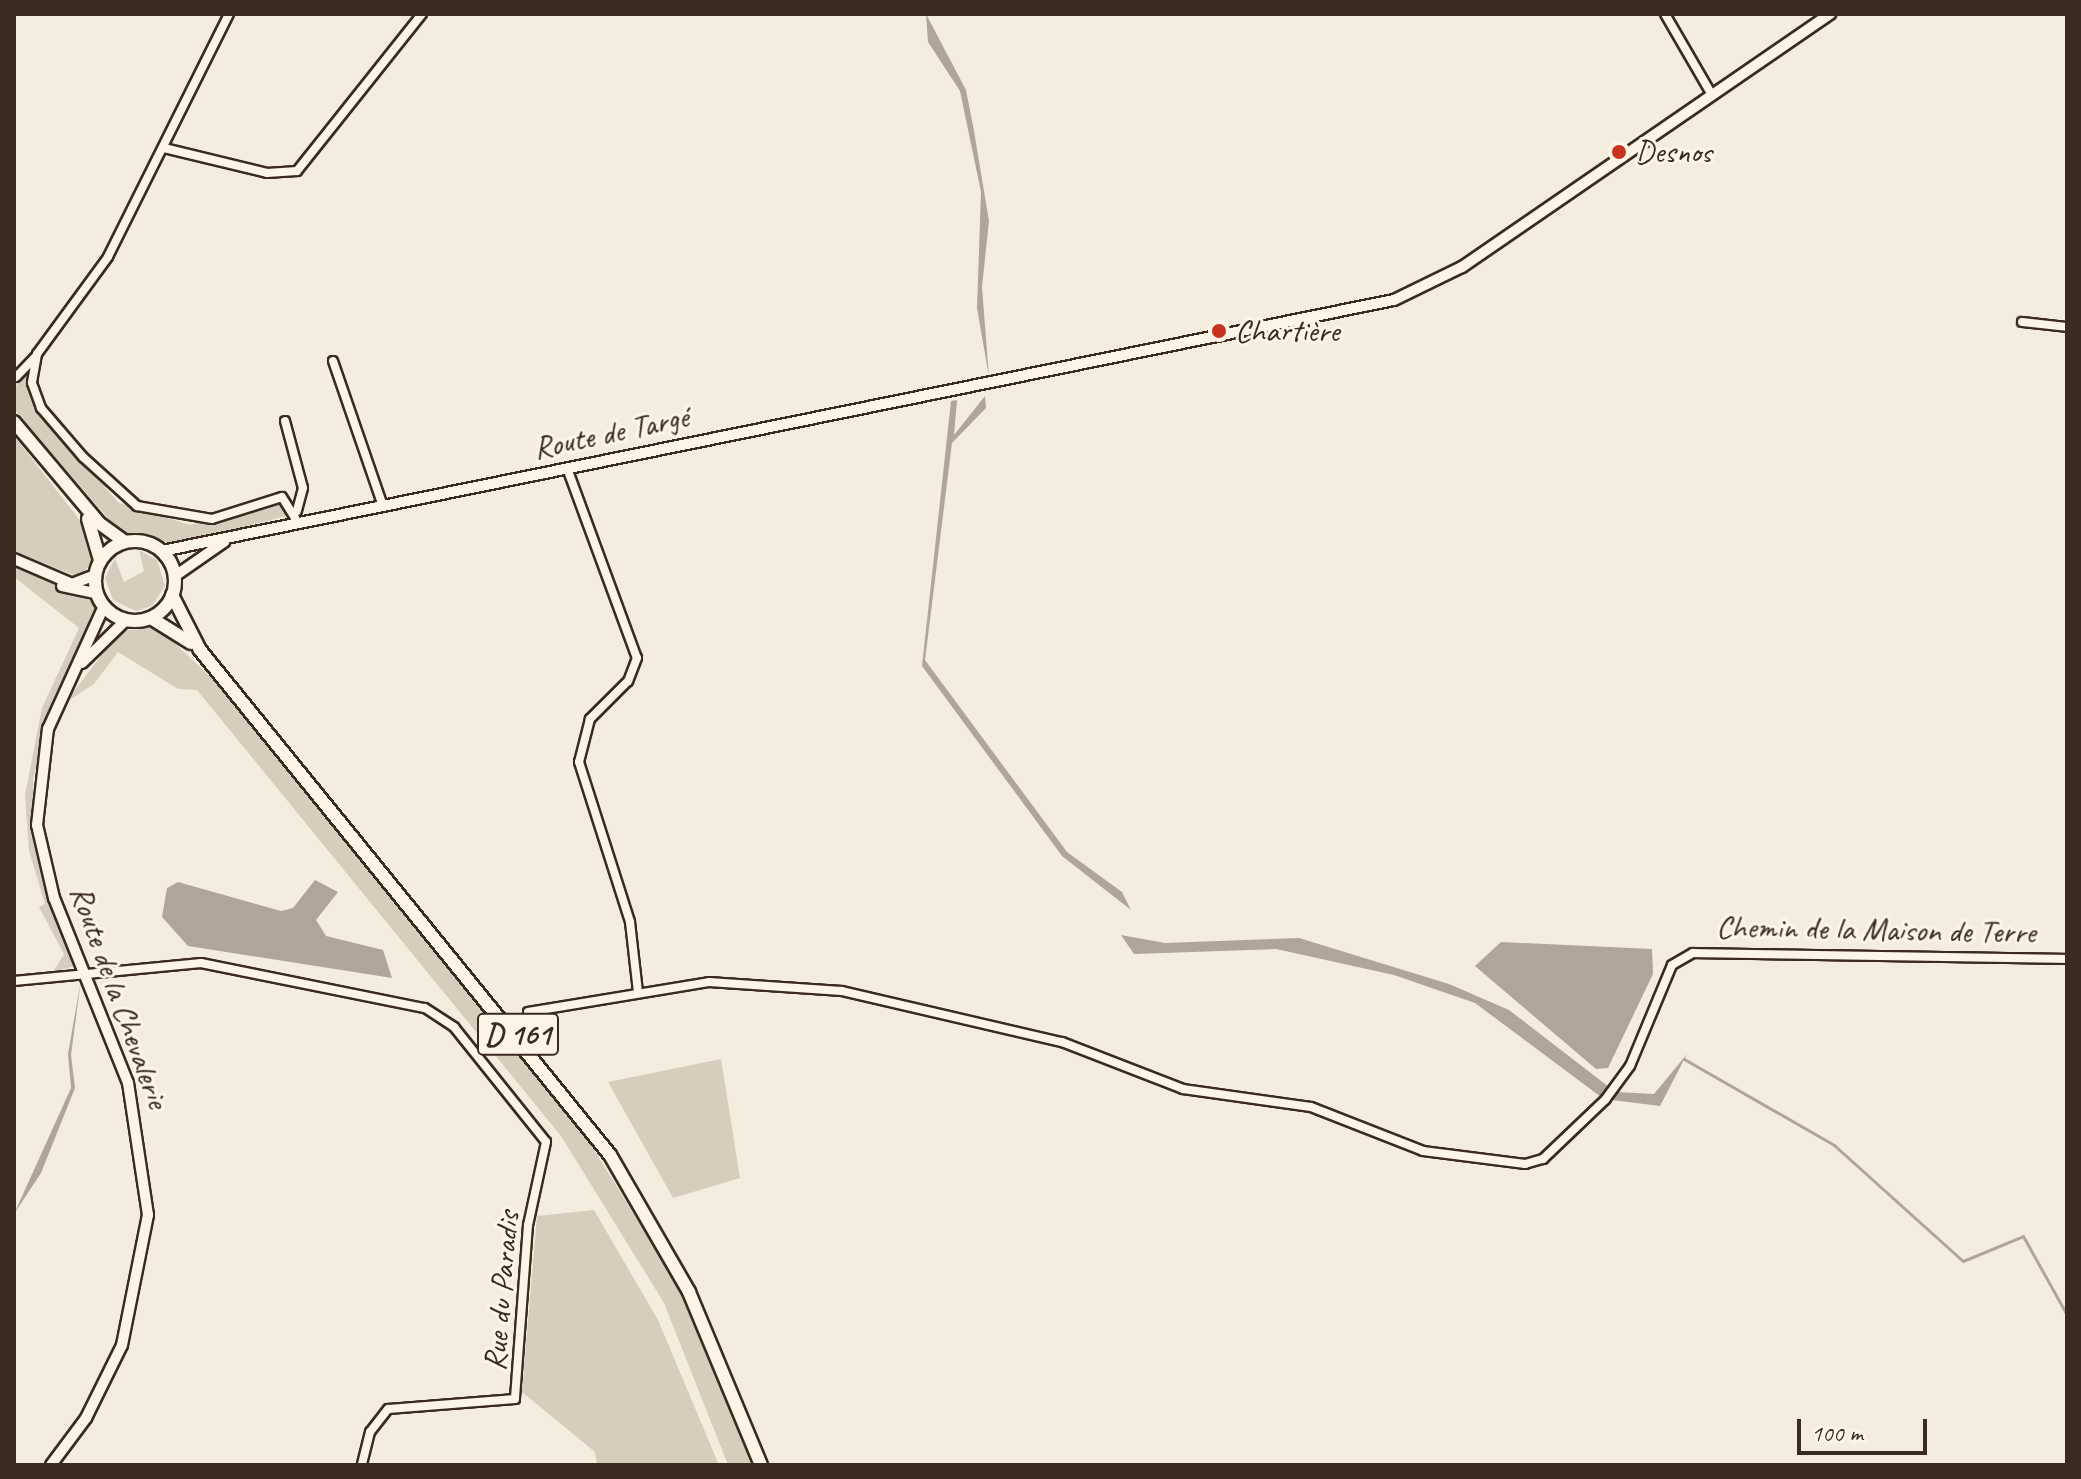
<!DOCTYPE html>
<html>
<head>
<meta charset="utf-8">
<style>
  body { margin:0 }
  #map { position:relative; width:2081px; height:1479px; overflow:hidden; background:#f4eddd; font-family:Caveat,sans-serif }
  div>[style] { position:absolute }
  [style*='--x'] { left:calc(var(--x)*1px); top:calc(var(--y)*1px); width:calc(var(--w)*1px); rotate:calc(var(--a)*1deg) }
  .green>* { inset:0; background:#d6cdbd }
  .water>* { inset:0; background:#b0a596 }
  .stream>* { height:3px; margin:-1.5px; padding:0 1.5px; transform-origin:1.5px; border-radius:1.5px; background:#b0a596 }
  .roads { filter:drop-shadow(2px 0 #3b2a1e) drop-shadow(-2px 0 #3b2a1e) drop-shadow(0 2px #3b2a1e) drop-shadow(0 -2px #3b2a1e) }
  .minor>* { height:8px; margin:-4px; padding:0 4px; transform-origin:4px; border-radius:4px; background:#fcf5e5 }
  .tertiary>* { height:10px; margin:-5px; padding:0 5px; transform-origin:5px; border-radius:5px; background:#fcf5e5 }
  .primary>* { height:12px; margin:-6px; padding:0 6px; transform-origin:6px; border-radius:6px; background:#fcf5e5 }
  .primary>.ring { margin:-6px; padding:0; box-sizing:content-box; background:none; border:12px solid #fcf5e5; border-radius:50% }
  .dots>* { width:22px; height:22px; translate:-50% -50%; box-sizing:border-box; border:4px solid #fcf5e5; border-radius:50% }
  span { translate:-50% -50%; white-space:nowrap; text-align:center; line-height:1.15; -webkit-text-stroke:6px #fcf5e5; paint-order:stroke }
  .shield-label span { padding:2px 6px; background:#fcf5e5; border:2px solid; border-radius:6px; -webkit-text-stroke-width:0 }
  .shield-label { font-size:30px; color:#3b2a1e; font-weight:700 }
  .poi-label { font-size:32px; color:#3b2a1e }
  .left { translate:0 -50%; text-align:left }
  .street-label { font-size:32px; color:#3b2a1e }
  .frame { position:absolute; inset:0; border:16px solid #3b2a1e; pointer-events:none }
  .scale { position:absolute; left:1797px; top:1419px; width:130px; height:36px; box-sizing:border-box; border:4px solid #3b2a1e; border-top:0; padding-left:10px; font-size:24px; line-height:28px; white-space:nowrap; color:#3b2a1e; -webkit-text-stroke:6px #fcf5e5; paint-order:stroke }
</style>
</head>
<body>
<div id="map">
  <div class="green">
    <div style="clip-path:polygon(30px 369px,38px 412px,119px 503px,190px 525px,274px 503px,285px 505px,290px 515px,176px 544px,119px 531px,14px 409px,14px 388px)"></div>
    <div style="clip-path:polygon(14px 436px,90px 533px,96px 553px,81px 578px,14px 551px)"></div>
    <div style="clip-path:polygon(139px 550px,157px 560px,165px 586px,152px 606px,136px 611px,113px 600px,105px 578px,115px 558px,124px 582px,144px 571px)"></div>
    <div style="clip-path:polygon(14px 566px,91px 601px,95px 610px,53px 699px,33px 779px,36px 854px,75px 966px,53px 972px,64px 954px,39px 907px,45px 904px,29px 851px,25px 795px,42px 708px,79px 628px,14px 577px)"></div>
    <div style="clip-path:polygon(158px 627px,224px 690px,573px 1116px,678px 1285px,754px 1465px,728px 1465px,664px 1303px,561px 1136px,197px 690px,178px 689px,118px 652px,94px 684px,65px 703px,120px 631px)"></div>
    <div style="clip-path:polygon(721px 1059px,740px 1178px,673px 1198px,608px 1082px)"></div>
    <div style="clip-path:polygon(594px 1210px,658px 1320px,719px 1465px,597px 1465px,595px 1452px,522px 1392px,537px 1216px)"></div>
  </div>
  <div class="water">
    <div style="clip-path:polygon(926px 14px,966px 90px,974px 131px,989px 221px,982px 287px,989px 377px,977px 308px,981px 192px,960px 91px,928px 42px)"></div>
    <div style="clip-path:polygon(985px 396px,986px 408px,952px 443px,925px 660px,1067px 852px,1122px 892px,1131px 910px,1062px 856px,922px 666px,951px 401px,957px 400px,954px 435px)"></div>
    <div style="clip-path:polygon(315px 880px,338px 892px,316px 920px,326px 936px,383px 950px,392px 978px,188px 946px,162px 917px,167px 888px,178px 882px,281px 911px,293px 908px)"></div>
    <div style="clip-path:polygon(1121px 935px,1165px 943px,1299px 938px,1449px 984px,1509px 1010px,1609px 1087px,1601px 1097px,1475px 1003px,1394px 975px,1276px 949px,1134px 954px)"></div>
    <div style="clip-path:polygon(1501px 942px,1652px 949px,1653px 974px,1608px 1068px,1596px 1069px,1475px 966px)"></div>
    <div style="clip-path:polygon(81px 980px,71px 1055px,75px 1088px,41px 1173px,14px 1214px,71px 1088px,68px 1054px)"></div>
    <div style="clip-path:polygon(1687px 1054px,1660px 1106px,1612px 1100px,1617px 1092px,1654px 1094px)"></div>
  </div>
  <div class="stream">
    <div style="--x:1684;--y:1059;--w:173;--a:29.8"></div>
    <div style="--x:1834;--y:1145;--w:173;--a:42"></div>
    <div style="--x:1963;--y:1261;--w:65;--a:-22.6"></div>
    <div style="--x:2023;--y:1236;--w:90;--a:60.9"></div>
  </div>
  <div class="roads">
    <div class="minor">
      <div style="--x:229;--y:14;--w:271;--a:116.5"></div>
      <div style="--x:108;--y:257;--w:120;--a:126.2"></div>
      <div style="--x:37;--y:354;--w:29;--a:100"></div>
      <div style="--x:32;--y:383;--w:27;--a:70"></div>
      <div style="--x:41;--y:408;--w:65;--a:49.4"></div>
      <div style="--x:83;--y:457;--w:73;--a:42.2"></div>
      <div style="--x:137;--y:506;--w:76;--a:9.8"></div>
      <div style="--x:212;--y:519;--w:73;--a:-17.4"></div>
      <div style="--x:282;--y:497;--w:31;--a:58"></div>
      <div style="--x:1665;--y:14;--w:94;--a:59.9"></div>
      <div style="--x:164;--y:148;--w:106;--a:13.6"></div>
      <div style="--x:267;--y:173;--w:30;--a:-4"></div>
      <div style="--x:297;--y:171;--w:201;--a:-51.5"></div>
      <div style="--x:2022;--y:322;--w:45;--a:6.3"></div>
      <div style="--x:333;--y:361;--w:153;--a:71"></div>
      <div style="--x:16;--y:377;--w:28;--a:-46"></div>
      <div style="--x:285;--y:421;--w:69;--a:75"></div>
      <div style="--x:303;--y:488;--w:24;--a:105"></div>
      <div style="--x:567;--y:468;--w:202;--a:69.8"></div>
      <div style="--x:637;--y:658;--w:25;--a:111"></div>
      <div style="--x:628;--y:681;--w:54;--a:135"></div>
      <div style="--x:590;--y:719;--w:44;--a:104.3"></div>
      <div style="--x:579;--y:762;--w:168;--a:72.3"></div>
      <div style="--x:630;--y:922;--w:70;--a:83.5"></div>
      <div style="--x:14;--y:981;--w:188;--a:-5.5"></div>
      <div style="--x:201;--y:963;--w:228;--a:11.4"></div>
      <div style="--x:425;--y:1008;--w:35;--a:33"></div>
      <div style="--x:454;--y:1027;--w:147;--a:51.3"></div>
      <div style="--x:546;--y:1142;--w:85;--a:102.2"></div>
      <div style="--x:528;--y:1225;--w:174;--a:94.3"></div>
      <div style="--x:515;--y:1399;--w:127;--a:175.5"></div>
      <div style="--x:388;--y:1409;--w:29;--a:128"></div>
      <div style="--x:370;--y:1432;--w:34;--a:104"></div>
      <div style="--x:528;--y:1012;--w:183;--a:-9.4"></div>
      <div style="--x:709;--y:982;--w:133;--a:3.9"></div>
      <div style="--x:842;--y:991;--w:226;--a:13.1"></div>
      <div style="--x:1062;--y:1042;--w:130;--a:21.2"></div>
      <div style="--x:1183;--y:1089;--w:129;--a:8"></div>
      <div style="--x:1311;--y:1107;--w:120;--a:21.4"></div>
      <div style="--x:1423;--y:1151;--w:103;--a:7.3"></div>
      <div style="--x:1525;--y:1164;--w:19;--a:-16"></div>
      <div style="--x:1543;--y:1159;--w:86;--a:-43.6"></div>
      <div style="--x:1605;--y:1100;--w:42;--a:-53.7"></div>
      <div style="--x:1630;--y:1066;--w:109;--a:-67.4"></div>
      <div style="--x:1672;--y:965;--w:24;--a:-30"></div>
      <div style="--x:1693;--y:953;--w:374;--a:0.9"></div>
    </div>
    <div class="tertiary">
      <div style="--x:162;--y:551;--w:1257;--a:-11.52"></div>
      <div style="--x:1394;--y:300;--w:76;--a:-25.9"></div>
      <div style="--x:1462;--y:267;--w:447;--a:-34.5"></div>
      <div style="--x:14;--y:559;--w:63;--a:23.3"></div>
      <div style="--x:72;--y:584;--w:25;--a:-21"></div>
      <div style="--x:175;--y:576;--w:60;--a:-34.8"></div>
      <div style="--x:62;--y:586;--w:35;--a:12"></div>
      <div style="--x:82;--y:663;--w:62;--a:-44.3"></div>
      <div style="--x:51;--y:1465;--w:59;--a:-53.3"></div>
      <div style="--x:86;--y:1418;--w:81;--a:-63.7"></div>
      <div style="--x:122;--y:1345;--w:133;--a:-78.7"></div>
      <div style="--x:148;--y:1215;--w:134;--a:-98.6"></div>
      <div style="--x:128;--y:1083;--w:199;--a:-111.8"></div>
      <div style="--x:54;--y:898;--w:75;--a:-103.1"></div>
      <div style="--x:37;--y:825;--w:97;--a:-83.5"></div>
      <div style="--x:48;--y:729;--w:135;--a:-65.5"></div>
    </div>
    <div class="primary">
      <div style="--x:14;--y:422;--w:132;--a:49.9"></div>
      <div style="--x:99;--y:523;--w:32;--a:36"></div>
      <div style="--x:88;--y:519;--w:43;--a:73.7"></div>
      <div class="ring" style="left:95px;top:541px;width:68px;height:68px"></div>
      <div style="--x:172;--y:595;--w:62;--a:63"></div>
      <div style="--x:200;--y:650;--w:650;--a:50.93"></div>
      <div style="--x:610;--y:1155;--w:158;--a:60"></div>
      <div style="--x:689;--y:1292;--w:187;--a:67.4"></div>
      <div style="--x:151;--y:618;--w:47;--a:32"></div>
    </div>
  </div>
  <div class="dots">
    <div style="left:1619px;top:152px;background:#c8321e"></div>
    <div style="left:1219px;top:331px;background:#c8321e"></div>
  </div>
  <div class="shield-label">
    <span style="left:518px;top:1034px">D 161</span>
  </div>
  <div class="poi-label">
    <span class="left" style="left:1635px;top:152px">Desnos</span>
    <span class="left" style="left:1235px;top:331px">Chartière</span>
  </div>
  <div class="street-label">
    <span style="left:611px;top:433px;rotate:-12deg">Route de Targé</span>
    <span style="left:1876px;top:930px;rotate:1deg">Chemin de la Maison de Terre</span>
    <span style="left:119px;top:997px;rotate:70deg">Route de la Chevalerie</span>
    <span style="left:502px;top:1291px;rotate:-85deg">Rue du Paradis</span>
  </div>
  <div class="frame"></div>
  <div class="scale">100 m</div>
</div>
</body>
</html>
